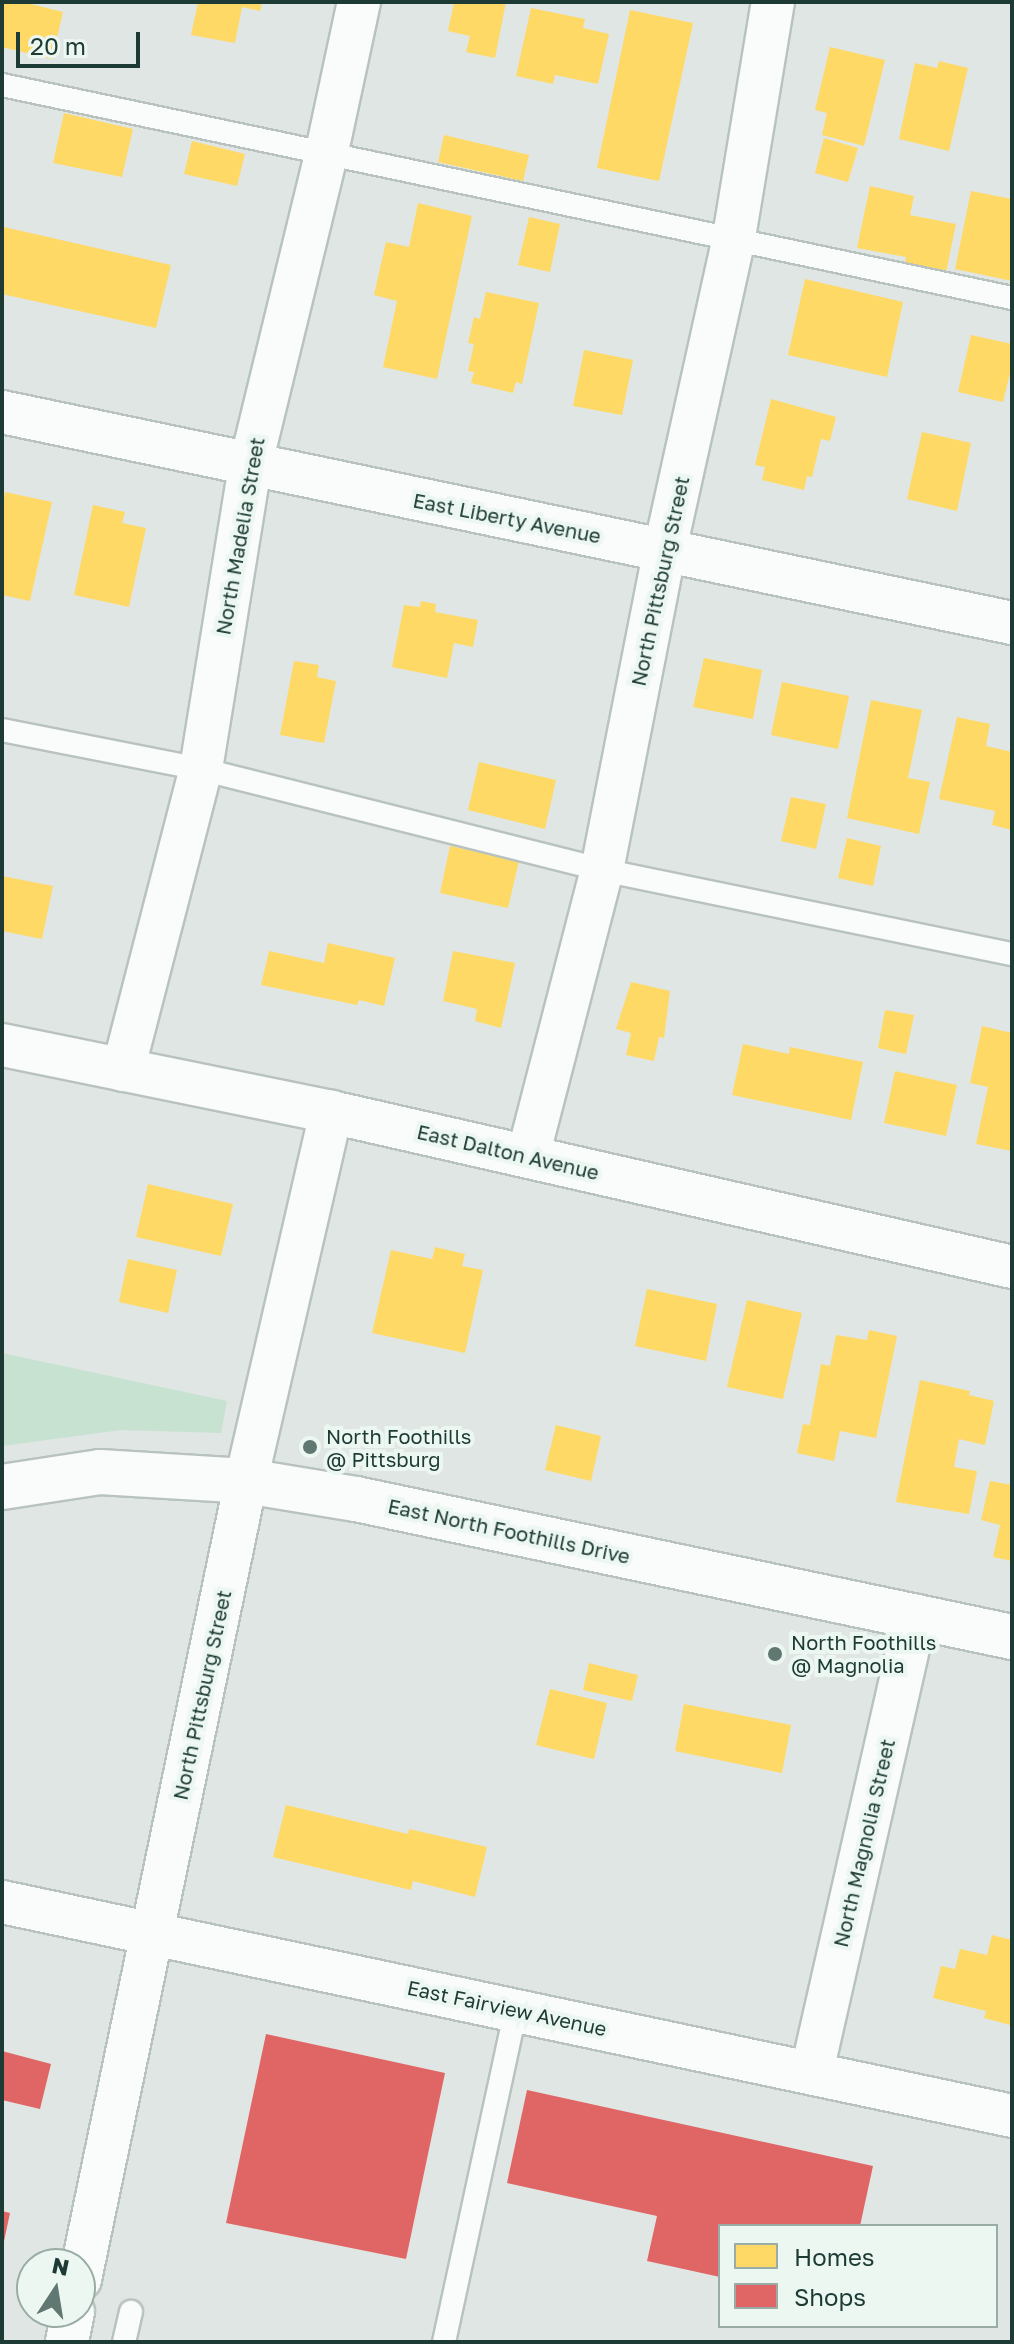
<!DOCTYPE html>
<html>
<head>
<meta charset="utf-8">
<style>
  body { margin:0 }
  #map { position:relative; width:1014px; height:2344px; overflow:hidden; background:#e0e6e3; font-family:"Golos Text",sans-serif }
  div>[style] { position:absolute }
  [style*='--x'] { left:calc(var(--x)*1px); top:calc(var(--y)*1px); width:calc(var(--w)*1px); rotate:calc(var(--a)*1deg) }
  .green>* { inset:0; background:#c7e2d0 }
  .homes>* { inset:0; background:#ffd966 }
  .shops>* { inset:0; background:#e06666 }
  .roads { filter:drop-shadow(2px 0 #b8c3c0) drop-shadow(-2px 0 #b8c3c0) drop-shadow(0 2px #b8c3c0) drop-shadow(0 -2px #b8c3c0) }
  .lane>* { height:22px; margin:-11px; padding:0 11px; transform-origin:11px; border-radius:11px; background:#fafbfb }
  .street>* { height:42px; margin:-21px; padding:0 21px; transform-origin:21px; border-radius:21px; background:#fafbfb }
  .secondary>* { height:44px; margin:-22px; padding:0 22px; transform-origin:22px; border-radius:22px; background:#fafbfb }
  .dots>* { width:22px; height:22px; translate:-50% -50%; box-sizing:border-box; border:4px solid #ecf7f2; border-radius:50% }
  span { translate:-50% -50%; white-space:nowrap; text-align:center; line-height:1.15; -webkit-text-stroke:8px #ecf7f2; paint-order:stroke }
  .street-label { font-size:20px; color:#1d3b34 }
  .poi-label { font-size:20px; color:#1d3b34 }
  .left { translate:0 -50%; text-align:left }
  .frame { position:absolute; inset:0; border:4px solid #1d3b34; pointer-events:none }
  .legend { position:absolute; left:718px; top:2224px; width:280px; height:104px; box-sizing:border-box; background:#ecf7f2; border:2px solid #99aca6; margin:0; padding:10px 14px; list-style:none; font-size:24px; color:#1d3b34 }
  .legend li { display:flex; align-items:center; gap:16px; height:40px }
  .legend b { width:40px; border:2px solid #99aca6 }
  .north { position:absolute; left:16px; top:2248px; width:80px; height:80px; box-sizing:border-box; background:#ecf7f2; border:2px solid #99aca6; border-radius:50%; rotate:12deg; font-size:22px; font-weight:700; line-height:32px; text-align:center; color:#1d3b34 }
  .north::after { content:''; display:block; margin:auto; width:28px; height:36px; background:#617771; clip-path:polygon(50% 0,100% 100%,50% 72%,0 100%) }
  .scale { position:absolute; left:16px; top:32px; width:124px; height:36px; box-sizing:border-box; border:4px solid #1d3b34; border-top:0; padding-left:10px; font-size:24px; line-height:28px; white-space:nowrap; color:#1d3b34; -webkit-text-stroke:6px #ecf7f2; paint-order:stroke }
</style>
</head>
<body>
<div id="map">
  <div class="green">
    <div style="clip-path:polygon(2px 1353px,227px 1401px,221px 1433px,121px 1430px,2px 1446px)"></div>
  </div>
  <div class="homes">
    <div style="clip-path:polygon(2px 2px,23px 2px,63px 12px,52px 59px,2px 47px)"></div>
    <div style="clip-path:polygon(198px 2px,262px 2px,260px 11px,242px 7px,235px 43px,191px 35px)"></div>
    <div style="clip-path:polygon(454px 2px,506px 2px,495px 58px,466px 52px,470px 36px,448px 31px)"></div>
    <div style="clip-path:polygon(531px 8px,585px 19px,583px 28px,609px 34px,598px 84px,555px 75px,553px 84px,516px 76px)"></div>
    <div style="clip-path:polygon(630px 10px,693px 23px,659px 181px,597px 168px)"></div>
    <div style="clip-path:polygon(830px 47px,885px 60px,864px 146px,822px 135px,827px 113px,815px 110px)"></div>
    <div style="clip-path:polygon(939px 61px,968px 68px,949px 151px,899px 139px,915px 63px,937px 68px)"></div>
    <div style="clip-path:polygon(64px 113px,133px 129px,122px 177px,53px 163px)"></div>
    <div style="clip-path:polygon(444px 135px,529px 155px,523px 181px,438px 162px)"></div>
    <div style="clip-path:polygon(824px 138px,858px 148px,848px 182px,815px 173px)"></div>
    <div style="clip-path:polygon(192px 141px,245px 154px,237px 186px,184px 174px)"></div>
    <div style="clip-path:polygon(870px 186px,914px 196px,910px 215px,956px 224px,945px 277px,904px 269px,906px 257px,857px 248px)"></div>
    <div style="clip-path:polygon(971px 191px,1012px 199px,1012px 281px,955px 269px)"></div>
    <div style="clip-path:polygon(418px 203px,472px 216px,437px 379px,383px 367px,397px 301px,374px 295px,386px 242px,409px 247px)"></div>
    <div style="clip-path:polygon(529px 217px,560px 224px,550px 272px,518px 265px)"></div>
    <div style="clip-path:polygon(4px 227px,171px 265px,156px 328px,2px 294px)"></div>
    <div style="clip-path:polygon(805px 279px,903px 302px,887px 377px,788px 355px)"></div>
    <div style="clip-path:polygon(486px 292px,539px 303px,522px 384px,516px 382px,513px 393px,471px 383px,474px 372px,468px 371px,474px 344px,468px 343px,474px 317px,480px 319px)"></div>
    <div style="clip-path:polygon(971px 335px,1012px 344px,1012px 365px,1003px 402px,958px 392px)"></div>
    <div style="clip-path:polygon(584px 350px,633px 360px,622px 415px,573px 406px)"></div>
    <div style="clip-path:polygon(771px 399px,836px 417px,830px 441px,821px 439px,812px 477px,807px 476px,804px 490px,762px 480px,765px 467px,755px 465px)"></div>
    <div style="clip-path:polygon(922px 432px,971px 443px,957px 511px,907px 499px)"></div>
    <div style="clip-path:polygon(5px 492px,52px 502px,30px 601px,2px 595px,2px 509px)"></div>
    <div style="clip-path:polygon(93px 505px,125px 512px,122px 523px,146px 528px,129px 607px,74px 595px)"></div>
    <div style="clip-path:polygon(421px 601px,436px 604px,435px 612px,478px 620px,473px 647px,454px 643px,447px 678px,392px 667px,404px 605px,420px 607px)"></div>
    <div style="clip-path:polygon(704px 658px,762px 670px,753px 719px,693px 707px)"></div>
    <div style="clip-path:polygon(294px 661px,319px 665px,317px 677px,336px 681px,324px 743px,280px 735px)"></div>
    <div style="clip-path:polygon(782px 682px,849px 696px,838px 749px,771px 735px)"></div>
    <div style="clip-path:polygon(871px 700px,922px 710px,908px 778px,930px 782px,919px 834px,847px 818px)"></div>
    <div style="clip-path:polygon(957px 717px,990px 724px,986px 746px,1012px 752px,1012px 830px,992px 825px,995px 811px,939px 799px)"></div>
    <div style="clip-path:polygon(479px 762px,556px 780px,545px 829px,468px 810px)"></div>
    <div style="clip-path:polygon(791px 797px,826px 804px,816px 849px,781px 841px)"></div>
    <div style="clip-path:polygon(847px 838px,881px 846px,873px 886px,838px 878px)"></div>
    <div style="clip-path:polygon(450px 846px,519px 861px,508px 908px,440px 893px)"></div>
    <div style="clip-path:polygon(2px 876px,53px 886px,42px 939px,2px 931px)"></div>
    <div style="clip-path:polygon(328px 943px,395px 958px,384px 1006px,359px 1000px,357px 1005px,261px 985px,269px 951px,324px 963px)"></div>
    <div style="clip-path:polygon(453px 951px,515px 963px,501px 1028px,475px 1021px,477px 1009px,443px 1001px)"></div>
    <div style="clip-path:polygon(631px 982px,670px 991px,664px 1038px,659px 1037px,654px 1061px,626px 1055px,631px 1033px,616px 1029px)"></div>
    <div style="clip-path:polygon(885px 1010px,914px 1015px,906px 1054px,878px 1048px)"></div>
    <div style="clip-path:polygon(982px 1026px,1012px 1033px,1012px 1151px,976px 1144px,988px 1087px,970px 1083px)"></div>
    <div style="clip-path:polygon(743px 1044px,789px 1054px,790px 1047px,863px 1062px,851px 1120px,732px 1095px)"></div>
    <div style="clip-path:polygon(895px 1071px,957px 1085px,946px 1136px,884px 1123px)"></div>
    <div style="clip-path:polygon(148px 1184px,233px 1204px,221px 1256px,136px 1237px)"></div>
    <div style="clip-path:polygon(435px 1247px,465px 1254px,462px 1266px,483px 1270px,465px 1353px,372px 1333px,391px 1250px,432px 1259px)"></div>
    <div style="clip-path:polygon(128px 1259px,177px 1270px,168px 1313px,119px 1302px)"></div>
    <div style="clip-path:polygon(647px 1289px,717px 1304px,706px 1361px,635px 1346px)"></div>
    <div style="clip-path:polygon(747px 1300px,802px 1313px,783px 1399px,727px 1387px)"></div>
    <div style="clip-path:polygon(869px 1330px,897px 1336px,876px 1438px,840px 1431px,834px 1461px,797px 1453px,803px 1424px,810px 1425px,821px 1364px,830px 1366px,836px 1335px,867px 1340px)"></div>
    <div style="clip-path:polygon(920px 1380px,970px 1391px,969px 1395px,994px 1401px,985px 1445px,959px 1439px,954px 1467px,977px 1471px,969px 1514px,896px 1502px)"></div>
    <div style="clip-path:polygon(556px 1425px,601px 1436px,591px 1481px,545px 1470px)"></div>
    <div style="clip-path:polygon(990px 1481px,1012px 1485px,1012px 1561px,993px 1557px,1000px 1525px,981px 1520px)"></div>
    <div style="clip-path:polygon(589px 1663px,638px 1675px,632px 1701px,583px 1690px)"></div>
    <div style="clip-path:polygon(550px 1689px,607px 1703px,594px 1759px,536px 1745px)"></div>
    <div style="clip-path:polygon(684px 1704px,791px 1725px,782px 1773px,675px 1751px)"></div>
    <div style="clip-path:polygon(286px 1805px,408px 1834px,409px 1829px,487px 1847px,475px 1897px,413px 1881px,411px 1890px,273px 1857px)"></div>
    <div style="clip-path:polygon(992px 1935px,1012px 1940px,1010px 2025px,984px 2018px,986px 2011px,933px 1998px,941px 1966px,955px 1969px,960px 1949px,987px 1955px)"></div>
  </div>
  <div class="shops">
    <div style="clip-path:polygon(266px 2034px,445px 2073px,406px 2259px,226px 2223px)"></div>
    <div style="clip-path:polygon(2px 2051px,51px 2064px,40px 2109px,2px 2100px)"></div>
    <div style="clip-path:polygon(527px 2090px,873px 2166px,860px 2226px,720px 2226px,720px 2277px,647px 2261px,657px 2216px,507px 2183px)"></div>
    <div style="clip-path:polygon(2px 2211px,10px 2213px,3px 2246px,2px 2246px)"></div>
  </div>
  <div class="roads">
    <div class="lane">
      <div style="--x:2;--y:85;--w:1032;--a:11.91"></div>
      <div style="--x:2;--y:730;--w:203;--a:11.1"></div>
      <div style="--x:201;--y:769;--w:414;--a:14.1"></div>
      <div style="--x:602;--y:870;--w:419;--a:11.6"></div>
      <div style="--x:124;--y:2342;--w:31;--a:-77"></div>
      <div style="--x:444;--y:2342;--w:341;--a:-77.8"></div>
    </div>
    <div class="street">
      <div style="--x:2;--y:412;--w:1032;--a:11.8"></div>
      <div style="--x:2;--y:1045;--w:336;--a:11.5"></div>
      <div style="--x:331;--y:1112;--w:698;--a:12.82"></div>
      <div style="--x:123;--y:1070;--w:311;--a:-75.5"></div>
      <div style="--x:201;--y:769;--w:306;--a:-80.8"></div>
      <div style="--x:250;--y:467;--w:325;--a:-76.3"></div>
      <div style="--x:327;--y:151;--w:152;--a:-77.9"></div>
      <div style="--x:528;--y:1156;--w:295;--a:-75.5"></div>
      <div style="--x:602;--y:870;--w:327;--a:-78.9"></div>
      <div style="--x:665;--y:549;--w:320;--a:-77.5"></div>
      <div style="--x:734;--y:237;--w:238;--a:-80.6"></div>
      <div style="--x:2;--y:1902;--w:1032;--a:11.96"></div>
      <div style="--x:812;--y:2071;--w:467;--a:-77.2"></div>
      <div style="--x:80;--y:2279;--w:815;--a:-78.25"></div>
      <div style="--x:246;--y:1481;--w:379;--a:-77"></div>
      <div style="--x:67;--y:2342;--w:31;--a:-79"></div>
    </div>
    <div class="secondary">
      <div style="--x:2;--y:1487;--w:99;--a:-8.7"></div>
      <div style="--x:100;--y:1472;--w:146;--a:3.5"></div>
      <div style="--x:246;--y:1481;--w:111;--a:9.3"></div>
      <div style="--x:356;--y:1499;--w:670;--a:11.88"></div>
    </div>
  </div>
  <div class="dots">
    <div style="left:310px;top:1447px;background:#617771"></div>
    <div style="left:775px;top:1654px;background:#617771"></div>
  </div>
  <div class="street-label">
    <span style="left:507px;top:518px;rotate:11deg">East Liberty Avenue</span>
    <span style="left:240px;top:536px;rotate:-80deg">North Madelia Street</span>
    <span style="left:660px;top:581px;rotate:-78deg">North Pittsburg Street</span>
    <span style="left:508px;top:1152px;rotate:13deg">East Dalton Avenue</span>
    <span style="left:509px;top:1531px;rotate:12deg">East North Foothills Drive</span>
    <span style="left:202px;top:1695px;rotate:-78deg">North Pittsburg Street</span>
    <span style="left:864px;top:1843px;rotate:-77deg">North Magnolia Street</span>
    <span style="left:507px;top:2008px;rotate:12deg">East Fairview Avenue</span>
  </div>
  <div class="poi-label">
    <span class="left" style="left:326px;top:1448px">North Foothills<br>@ Pittsburg</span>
    <span class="left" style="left:791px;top:1654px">North Foothills<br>@ Magnolia</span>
  </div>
  <div class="frame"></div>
  <ul class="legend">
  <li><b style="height:22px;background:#ffd966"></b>Homes</li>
  <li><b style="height:22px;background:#e06666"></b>Shops</li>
  </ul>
  <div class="north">N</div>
  <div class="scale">20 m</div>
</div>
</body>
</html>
